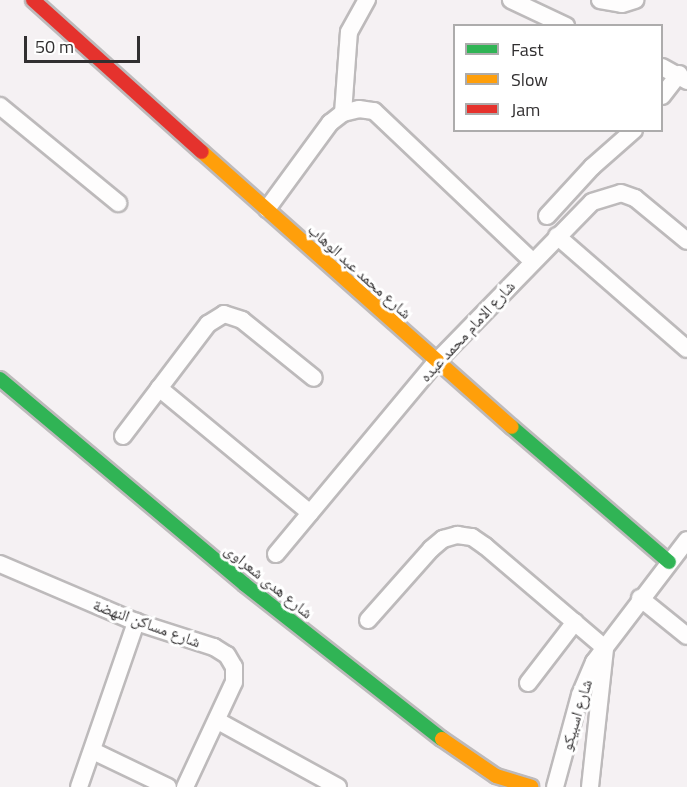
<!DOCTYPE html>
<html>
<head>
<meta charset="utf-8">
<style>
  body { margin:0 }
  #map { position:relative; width:687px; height:787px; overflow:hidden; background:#f5f1f3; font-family:"Titillium Web","Noto Naskh Arabic",sans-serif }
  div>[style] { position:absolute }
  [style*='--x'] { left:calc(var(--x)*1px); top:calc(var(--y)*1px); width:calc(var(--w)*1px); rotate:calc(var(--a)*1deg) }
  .roads { filter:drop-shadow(2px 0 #bdbabb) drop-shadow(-2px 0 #bdbabb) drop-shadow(0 2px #bdbabb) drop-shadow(0 -2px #bdbabb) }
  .street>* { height:16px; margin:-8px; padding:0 8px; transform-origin:8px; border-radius:8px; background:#fefdfd }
  .fast>* { height:14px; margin:-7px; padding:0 7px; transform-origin:7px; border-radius:7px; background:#30b455 }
  .slow>* { height:14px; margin:-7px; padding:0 7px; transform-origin:7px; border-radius:7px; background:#ff9f0a }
  .jam>* { height:14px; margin:-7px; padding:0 7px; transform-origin:7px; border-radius:7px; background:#e5322d }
  span { translate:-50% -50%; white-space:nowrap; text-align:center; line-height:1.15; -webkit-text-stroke:6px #fff; paint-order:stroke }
  .street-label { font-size:16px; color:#312f30 }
  .legend { position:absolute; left:453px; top:24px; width:210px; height:108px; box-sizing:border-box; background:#fff; border:2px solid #adacac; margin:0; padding:8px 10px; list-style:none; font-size:18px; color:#312f30 }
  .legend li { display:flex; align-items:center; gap:12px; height:30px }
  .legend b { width:30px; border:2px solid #adacac }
  .scale { position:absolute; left:24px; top:36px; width:116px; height:27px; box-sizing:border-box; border:3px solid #312f30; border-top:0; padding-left:8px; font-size:18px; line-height:21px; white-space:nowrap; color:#312f30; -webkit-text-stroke:4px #fff; paint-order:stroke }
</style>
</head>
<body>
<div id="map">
  <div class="roads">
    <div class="street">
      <div style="--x:511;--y:0;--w:61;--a:25.3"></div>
      <div style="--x:600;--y:0;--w:22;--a:10"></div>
      <div style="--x:622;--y:4;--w:14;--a:-17"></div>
      <div style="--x:662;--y:67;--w:29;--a:29"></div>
      <div style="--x:662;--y:96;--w:28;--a:-52"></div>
      <div style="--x:0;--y:106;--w:153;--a:39.4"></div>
      <div style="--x:343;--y:113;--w:81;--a:-85.8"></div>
      <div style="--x:349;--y:32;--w:37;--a:-61"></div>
      <div style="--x:267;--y:209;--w:107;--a:-53.8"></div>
      <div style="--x:330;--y:123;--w:16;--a:-38"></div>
      <div style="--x:343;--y:113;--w:16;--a:-14"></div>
      <div style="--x:359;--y:109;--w:15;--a:8"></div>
      <div style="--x:374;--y:111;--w:218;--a:43.5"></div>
      <div style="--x:547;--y:216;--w:67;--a:-47.4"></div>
      <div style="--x:592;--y:167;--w:56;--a:-41.4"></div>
      <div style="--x:557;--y:236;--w:172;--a:41"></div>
      <div style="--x:159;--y:388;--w:196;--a:39.6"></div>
      <div style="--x:123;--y:436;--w:141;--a:-52.8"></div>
      <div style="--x:208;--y:324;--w:19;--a:-32"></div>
      <div style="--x:224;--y:314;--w:19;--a:18"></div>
      <div style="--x:242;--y:320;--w:92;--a:38.9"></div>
      <div style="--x:276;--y:554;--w:250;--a:-50.2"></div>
      <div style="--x:436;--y:362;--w:223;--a:-45.7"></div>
      <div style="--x:592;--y:202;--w:30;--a:-17"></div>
      <div style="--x:621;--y:193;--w:15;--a:20"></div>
      <div style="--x:635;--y:198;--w:67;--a:39.6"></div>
      <div style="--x:0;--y:564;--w:148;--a:23.1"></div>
      <div style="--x:136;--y:622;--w:82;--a:17.8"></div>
      <div style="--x:214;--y:647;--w:15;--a:32"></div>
      <div style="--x:227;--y:655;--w:14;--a:60"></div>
      <div style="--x:234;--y:667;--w:15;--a:90"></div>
      <div style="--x:234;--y:682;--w:116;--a:115"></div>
      <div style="--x:640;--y:598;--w:60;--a:39"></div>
      <div style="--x:368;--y:620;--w:95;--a:-48.4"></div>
      <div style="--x:431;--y:549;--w:16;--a:-40"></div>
      <div style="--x:443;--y:539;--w:15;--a:-16"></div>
      <div style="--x:457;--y:535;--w:15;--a:8"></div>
      <div style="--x:472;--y:537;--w:16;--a:35"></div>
      <div style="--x:485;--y:546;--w:157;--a:40.4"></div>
      <div style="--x:528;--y:683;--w:77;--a:-52.4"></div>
      <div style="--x:218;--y:721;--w:137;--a:28.8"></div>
      <div style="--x:93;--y:751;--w:83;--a:25.6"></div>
      <div style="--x:79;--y:787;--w:175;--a:-70.9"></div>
      <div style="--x:555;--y:787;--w:95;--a:-74.8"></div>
      <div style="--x:580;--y:695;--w:36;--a:-67"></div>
      <div style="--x:594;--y:662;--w:153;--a:-52.7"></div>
      <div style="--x:590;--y:787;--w:140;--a:-83.8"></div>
    </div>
    <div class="fast">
      <div style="--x:0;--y:379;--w:319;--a:40"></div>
      <div style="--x:244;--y:584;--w:251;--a:38.1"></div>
      <div style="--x:512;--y:427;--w:207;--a:40.7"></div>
    </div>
    <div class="slow">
      <div style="--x:202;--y:152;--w:414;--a:41.6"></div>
      <div style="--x:442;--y:739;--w:65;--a:34.4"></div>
      <div style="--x:496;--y:776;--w:37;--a:17"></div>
    </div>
    <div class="jam">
      <div style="--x:33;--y:0;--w:227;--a:42"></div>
    </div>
  </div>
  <div class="street-label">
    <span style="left:360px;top:271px;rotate:42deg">شارع محمد عبد الوهاب</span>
    <span style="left:467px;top:331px;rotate:-47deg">شارع الامام محمد عبده</span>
    <span style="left:269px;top:581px;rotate:39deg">شارع هدى شعراوى</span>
    <span style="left:147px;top:623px;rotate:20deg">شارع مساكن النهضة</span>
    <span style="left:576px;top:715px;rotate:-73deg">شارع اسبيكو</span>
  </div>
  <ul class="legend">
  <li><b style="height:8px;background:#30b455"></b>Fast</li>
  <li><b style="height:8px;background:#ff9f0a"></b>Slow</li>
  <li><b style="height:8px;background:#e5322d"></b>Jam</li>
  </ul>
  <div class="scale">50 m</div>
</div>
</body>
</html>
